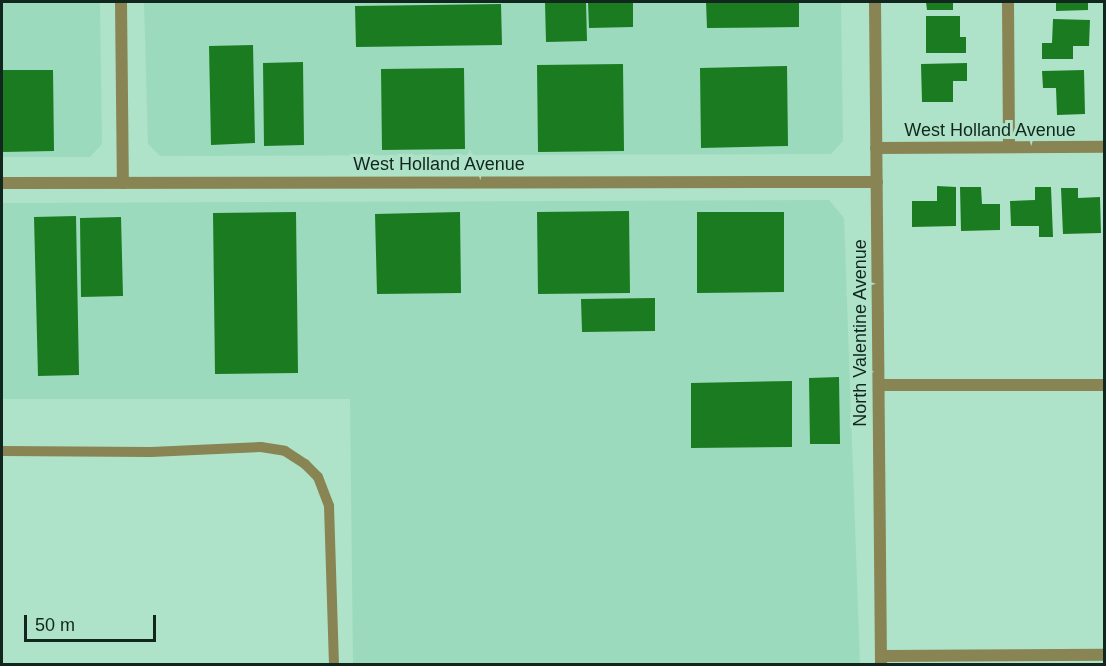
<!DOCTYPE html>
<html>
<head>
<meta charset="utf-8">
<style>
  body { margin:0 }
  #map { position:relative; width:1106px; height:666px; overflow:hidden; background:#aee3c9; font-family:Helvetica,sans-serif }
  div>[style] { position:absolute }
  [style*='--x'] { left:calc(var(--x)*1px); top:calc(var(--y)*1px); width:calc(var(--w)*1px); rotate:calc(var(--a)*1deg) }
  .built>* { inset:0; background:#9cdabd }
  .building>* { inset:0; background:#1a7b21 }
  .service>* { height:10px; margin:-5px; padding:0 5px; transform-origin:5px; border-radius:5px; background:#898453 }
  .minor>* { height:12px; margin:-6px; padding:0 6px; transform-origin:6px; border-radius:6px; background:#898453 }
  .tertiary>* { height:12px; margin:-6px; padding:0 6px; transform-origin:6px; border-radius:6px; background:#898453 }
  span { translate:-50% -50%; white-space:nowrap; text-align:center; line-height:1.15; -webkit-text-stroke:6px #aee3c9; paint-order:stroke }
  .street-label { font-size:18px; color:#11261d }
  .frame { position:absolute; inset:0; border:3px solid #11261d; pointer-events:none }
  .scale { position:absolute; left:24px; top:615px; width:132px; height:27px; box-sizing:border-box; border:3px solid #11261d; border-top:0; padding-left:8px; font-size:18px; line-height:21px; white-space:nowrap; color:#11261d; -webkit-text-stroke:4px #aee3c9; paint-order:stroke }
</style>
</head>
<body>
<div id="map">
  <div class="built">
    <div style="clip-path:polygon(2px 2px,100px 2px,102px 144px,90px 157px,2px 157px)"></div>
    <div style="clip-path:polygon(144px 2px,841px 2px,843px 141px,831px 154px,160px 156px,148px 144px)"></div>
    <div style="clip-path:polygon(829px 200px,844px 218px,860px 664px,353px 664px,350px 399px,2px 399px,2px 203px)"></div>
  </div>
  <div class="building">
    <div style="clip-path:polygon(545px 2px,586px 2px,587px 41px,546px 42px)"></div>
    <div style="clip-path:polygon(588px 2px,633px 2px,633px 27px,589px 28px)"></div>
    <div style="clip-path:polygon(706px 2px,799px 2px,799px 27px,707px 28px)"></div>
    <div style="clip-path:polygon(926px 2px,953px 2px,953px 10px,927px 10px)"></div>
    <div style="clip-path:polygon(1056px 2px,1088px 2px,1088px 10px,1056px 11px)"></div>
    <div style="clip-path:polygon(501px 4px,502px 45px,356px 47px,355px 6px)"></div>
    <div style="clip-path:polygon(926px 16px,960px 16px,960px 37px,966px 37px,966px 53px,926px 53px)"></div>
    <div style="clip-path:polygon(1053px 19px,1090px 20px,1089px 46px,1073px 46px,1073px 59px,1042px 59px,1042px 43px,1052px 43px)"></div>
    <div style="clip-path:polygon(253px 45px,255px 143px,211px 145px,209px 46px)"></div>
    <div style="clip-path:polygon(303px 62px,304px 145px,264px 146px,263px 63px)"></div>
    <div style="clip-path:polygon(967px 63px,967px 81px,953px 81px,953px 102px,922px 102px,921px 64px)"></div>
    <div style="clip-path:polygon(623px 64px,624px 151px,538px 152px,537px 65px)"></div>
    <div style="clip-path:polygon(787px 66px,788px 146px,701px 148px,700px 68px)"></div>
    <div style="clip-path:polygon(464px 68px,465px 149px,382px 150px,381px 69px)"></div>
    <div style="clip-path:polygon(2px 70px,53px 70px,54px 151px,2px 152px)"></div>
    <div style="clip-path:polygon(1084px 70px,1085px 114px,1057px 115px,1056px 88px,1043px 88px,1042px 71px)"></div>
    <div style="clip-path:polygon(937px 186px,956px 187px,956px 226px,912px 227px,912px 201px,937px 201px)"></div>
    <div style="clip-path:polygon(960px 187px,981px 187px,982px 204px,1000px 204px,1000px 230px,961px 231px)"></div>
    <div style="clip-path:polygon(1035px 187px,1051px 187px,1053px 237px,1039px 237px,1039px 226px,1011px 226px,1010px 201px,1035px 200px)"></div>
    <div style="clip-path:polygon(1061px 188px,1078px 188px,1078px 198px,1100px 197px,1101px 233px,1063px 234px)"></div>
    <div style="clip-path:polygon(629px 211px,630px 293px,538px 294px,537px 212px)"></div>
    <div style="clip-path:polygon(296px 212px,298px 373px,215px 374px,213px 213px)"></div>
    <div style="clip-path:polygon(460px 212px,461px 293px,377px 294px,375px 214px)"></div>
    <div style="clip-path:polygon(697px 212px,784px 212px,784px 292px,697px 293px)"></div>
    <div style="clip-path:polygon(76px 216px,79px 375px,38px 376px,34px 217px)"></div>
    <div style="clip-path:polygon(121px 217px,123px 296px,81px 297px,80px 218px)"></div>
    <div style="clip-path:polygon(655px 298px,655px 331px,582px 332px,581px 299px)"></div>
    <div style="clip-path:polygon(839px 377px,840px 444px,810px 444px,809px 378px)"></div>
    <div style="clip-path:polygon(792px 381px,792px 447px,691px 448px,691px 383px)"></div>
  </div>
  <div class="service">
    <div style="--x:2;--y:451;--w:149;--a:0.4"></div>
    <div style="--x:151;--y:452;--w:110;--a:-2.6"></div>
    <div style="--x:261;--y:447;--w:24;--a:9"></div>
    <div style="--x:285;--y:451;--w:24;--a:33"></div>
    <div style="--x:305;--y:464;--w:18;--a:45"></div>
    <div style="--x:318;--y:477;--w:31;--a:69"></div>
    <div style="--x:329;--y:506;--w:158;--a:88.2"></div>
  </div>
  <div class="minor">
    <div style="--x:121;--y:2;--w:181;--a:89.4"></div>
    <div style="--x:1008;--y:2;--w:145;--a:89.6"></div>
    <div style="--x:876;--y:148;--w:228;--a:-0.3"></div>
    <div style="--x:2;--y:183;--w:875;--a:-0.07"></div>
    <div style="--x:879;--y:385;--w:225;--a:0"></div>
    <div style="--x:881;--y:656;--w:223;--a:-0.3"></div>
  </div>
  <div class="tertiary">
    <div style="--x:875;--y:2;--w:662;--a:89.48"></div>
  </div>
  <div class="street-label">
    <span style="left:990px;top:130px">West Holland Avenue</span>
    <span style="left:439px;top:164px">West Holland Avenue</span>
    <span style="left:860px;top:333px;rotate:-90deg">North Valentine Avenue</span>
  </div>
  <div class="frame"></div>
  <div class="scale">50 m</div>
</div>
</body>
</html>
